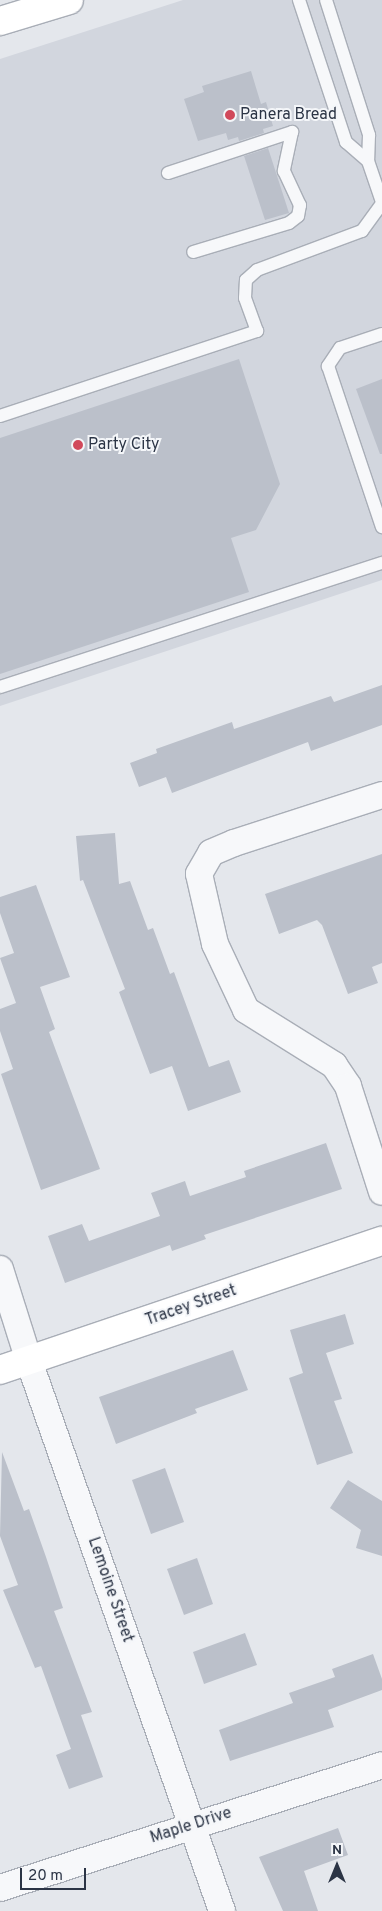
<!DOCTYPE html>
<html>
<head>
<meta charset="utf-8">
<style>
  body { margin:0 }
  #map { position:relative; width:382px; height:1911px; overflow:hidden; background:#e4e7ec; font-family:Overpass,sans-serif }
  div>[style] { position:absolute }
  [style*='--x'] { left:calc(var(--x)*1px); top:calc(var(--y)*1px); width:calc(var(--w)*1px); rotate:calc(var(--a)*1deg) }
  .built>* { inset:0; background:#d2d6de }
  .building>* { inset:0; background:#bbc0ca }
  .roads { filter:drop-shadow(1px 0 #a9aeb7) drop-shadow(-1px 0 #a9aeb7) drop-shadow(0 1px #a9aeb7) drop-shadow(0 -1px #a9aeb7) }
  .lane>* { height:12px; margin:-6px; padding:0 6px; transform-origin:6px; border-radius:6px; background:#f7f8fa }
  .street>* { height:26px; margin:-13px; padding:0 13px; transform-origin:13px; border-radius:13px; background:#f7f8fa }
  .secondary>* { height:28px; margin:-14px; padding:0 14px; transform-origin:14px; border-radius:14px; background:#fff }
  .dots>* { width:14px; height:14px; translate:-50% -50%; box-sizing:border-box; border:2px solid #f4f6f9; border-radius:50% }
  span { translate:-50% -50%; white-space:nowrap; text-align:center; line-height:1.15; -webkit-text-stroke:4px #f4f6f9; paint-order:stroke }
  .poi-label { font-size:16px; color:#2b3445 }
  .left { translate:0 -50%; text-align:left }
  .street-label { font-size:16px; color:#2b3445 }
  .north { position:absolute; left:312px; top:1841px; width:50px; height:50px; -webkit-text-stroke:4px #f4f6f9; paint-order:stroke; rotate:0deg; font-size:14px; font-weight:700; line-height:20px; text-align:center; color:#2b3445 }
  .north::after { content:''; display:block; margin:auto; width:18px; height:22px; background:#2b3445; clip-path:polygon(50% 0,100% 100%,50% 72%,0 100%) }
  .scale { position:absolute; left:20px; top:1868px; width:66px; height:22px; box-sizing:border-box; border:2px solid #2b3445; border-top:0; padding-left:6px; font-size:15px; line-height:18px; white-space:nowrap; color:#2b3445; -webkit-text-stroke:4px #f4f6f9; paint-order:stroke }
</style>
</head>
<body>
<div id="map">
  <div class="built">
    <div style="clip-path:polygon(183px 0,382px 0,382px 580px,0 706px,0 59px)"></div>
  </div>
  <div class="building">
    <div style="clip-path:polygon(251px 71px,261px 104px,266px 102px,273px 126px,263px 129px,264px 133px,239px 141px,238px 137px,228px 140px,226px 133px,198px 141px,184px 99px,204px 92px,202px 86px)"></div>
    <div style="clip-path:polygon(268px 148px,289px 213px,265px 220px,244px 156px)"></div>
    <div style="clip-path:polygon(239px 359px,280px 484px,256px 530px,231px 538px,249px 592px,0 674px,0 438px)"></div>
    <div style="clip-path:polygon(382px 379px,382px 454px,380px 454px,356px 389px)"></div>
    <div style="clip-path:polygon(382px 685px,382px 725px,311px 751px,308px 742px,172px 793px,166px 777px,139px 787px,130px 763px,157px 753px,156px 749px,232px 722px,234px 729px,331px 696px,334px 702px)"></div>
    <div style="clip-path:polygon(115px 833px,119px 884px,130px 881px,148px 930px,153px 928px,170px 974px,174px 972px,209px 1067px,229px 1060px,241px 1092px,188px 1111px,172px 1066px,150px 1074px,119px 992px,125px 989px,83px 880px,80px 881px,76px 836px)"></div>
    <div style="clip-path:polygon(382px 854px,382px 963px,372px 967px,378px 983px,348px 994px,322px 925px,317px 920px,279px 934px,265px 894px)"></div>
    <div style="clip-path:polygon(36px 885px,70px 977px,40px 987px,55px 1029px,49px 1032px,100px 1169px,41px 1190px,1px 1074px,13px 1069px,0 1031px,0 1009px,16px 1003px,0 958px,14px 953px,0 913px,0 897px)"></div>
    <div style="clip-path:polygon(326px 1143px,342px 1189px,204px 1235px,206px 1239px,172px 1251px,170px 1245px,65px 1283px,48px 1236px,82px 1224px,89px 1241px,160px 1216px,151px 1193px,185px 1181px,190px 1196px,246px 1177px,244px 1171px)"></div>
    <div style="clip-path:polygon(345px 1314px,354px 1344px,326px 1353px,342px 1399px,334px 1401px,353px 1453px,317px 1465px,289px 1378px,303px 1373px,290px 1330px)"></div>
    <div style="clip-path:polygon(233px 1350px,248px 1390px,195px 1409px,197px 1413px,116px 1444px,99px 1397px)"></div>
    <div style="clip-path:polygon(2px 1452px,24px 1511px,29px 1509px,46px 1557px,63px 1608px,54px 1611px,92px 1712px,81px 1715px,103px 1777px,69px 1789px,56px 1755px,71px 1749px,41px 1666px,35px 1668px,3px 1590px,18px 1585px,0 1536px)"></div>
    <div style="clip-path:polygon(165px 1468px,184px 1522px,151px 1534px,132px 1480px)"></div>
    <div style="clip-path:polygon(348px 1480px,382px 1501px,382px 1556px,356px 1548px,361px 1530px,330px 1508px)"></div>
    <div style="clip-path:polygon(197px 1558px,213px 1604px,184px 1615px,167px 1569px)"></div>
    <div style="clip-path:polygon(245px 1633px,257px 1665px,204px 1684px,193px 1652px)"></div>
    <div style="clip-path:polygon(373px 1654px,382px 1679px,382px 1690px,328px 1710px,334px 1727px,230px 1761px,219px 1730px,293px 1703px,289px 1693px,335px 1677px,332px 1669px)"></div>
    <div style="clip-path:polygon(338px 1828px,348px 1855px,304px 1871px,318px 1911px,283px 1911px,259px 1857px)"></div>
  </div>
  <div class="roads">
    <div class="lane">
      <div style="--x:299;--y:0;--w:150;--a:71.7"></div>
      <div style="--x:346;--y:142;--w:29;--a:41"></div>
      <div style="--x:326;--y:0;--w:142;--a:72.3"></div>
      <div style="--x:369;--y:135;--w:26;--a:92"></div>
      <div style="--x:368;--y:161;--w:43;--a:71.1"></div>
      <div style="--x:168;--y:173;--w:131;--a:-18.3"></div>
      <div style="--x:292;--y:132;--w:40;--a:102"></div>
      <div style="--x:284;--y:171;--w:38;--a:65"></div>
      <div style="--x:300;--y:205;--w:11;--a:100"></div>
      <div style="--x:298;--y:216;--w:11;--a:142"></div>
      <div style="--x:289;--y:223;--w:100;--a:163.2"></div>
      <div style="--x:382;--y:334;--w:44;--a:161.6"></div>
      <div style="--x:340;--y:348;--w:22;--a:124"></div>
      <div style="--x:328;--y:366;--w:170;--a:71.5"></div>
      <div style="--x:0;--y:416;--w:271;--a:-18.3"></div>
      <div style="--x:257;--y:331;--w:35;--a:-110"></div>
      <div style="--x:245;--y:298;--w:18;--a:-87"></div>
      <div style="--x:246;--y:280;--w:15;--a:-42"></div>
      <div style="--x:257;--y:270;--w:112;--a:-20.4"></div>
      <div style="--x:362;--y:231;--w:34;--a:-54"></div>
      <div style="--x:0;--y:687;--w:402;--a:-18"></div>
    </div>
    <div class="street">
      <div style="--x:382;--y:795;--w:156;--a:162"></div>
      <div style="--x:234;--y:843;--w:25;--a:157"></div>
      <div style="--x:211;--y:853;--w:24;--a:120"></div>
      <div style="--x:199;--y:874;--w:72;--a:77.1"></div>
      <div style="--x:215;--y:944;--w:73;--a:64.8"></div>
      <div style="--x:246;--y:1010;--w:104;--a:32"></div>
      <div style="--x:334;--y:1065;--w:25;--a:56"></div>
      <div style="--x:348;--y:1086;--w:111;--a:72.2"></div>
      <div style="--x:0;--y:1269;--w:96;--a:72.5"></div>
      <div style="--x:29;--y:1361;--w:583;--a:70.66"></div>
      <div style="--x:0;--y:1888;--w:401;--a:-17.8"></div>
    </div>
    <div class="secondary">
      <div style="--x:0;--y:21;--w:72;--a:-16.9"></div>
      <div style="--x:0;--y:1370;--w:403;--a:-18.7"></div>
    </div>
  </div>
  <div class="dots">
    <div style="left:230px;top:115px;background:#d1495b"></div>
    <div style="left:78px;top:445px;background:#d1495b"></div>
  </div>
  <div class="poi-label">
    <span class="left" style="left:240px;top:115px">Panera Bread</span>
    <span class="left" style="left:88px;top:445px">Party City</span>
  </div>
  <div class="street-label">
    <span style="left:191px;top:1306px;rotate:-19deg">Tracey Street</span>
    <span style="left:110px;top:1590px;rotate:71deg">Lemoine Street</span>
    <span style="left:191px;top:1826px;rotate:-18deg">Maple Drive</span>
  </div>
  <div class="north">N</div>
  <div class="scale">20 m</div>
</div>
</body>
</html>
